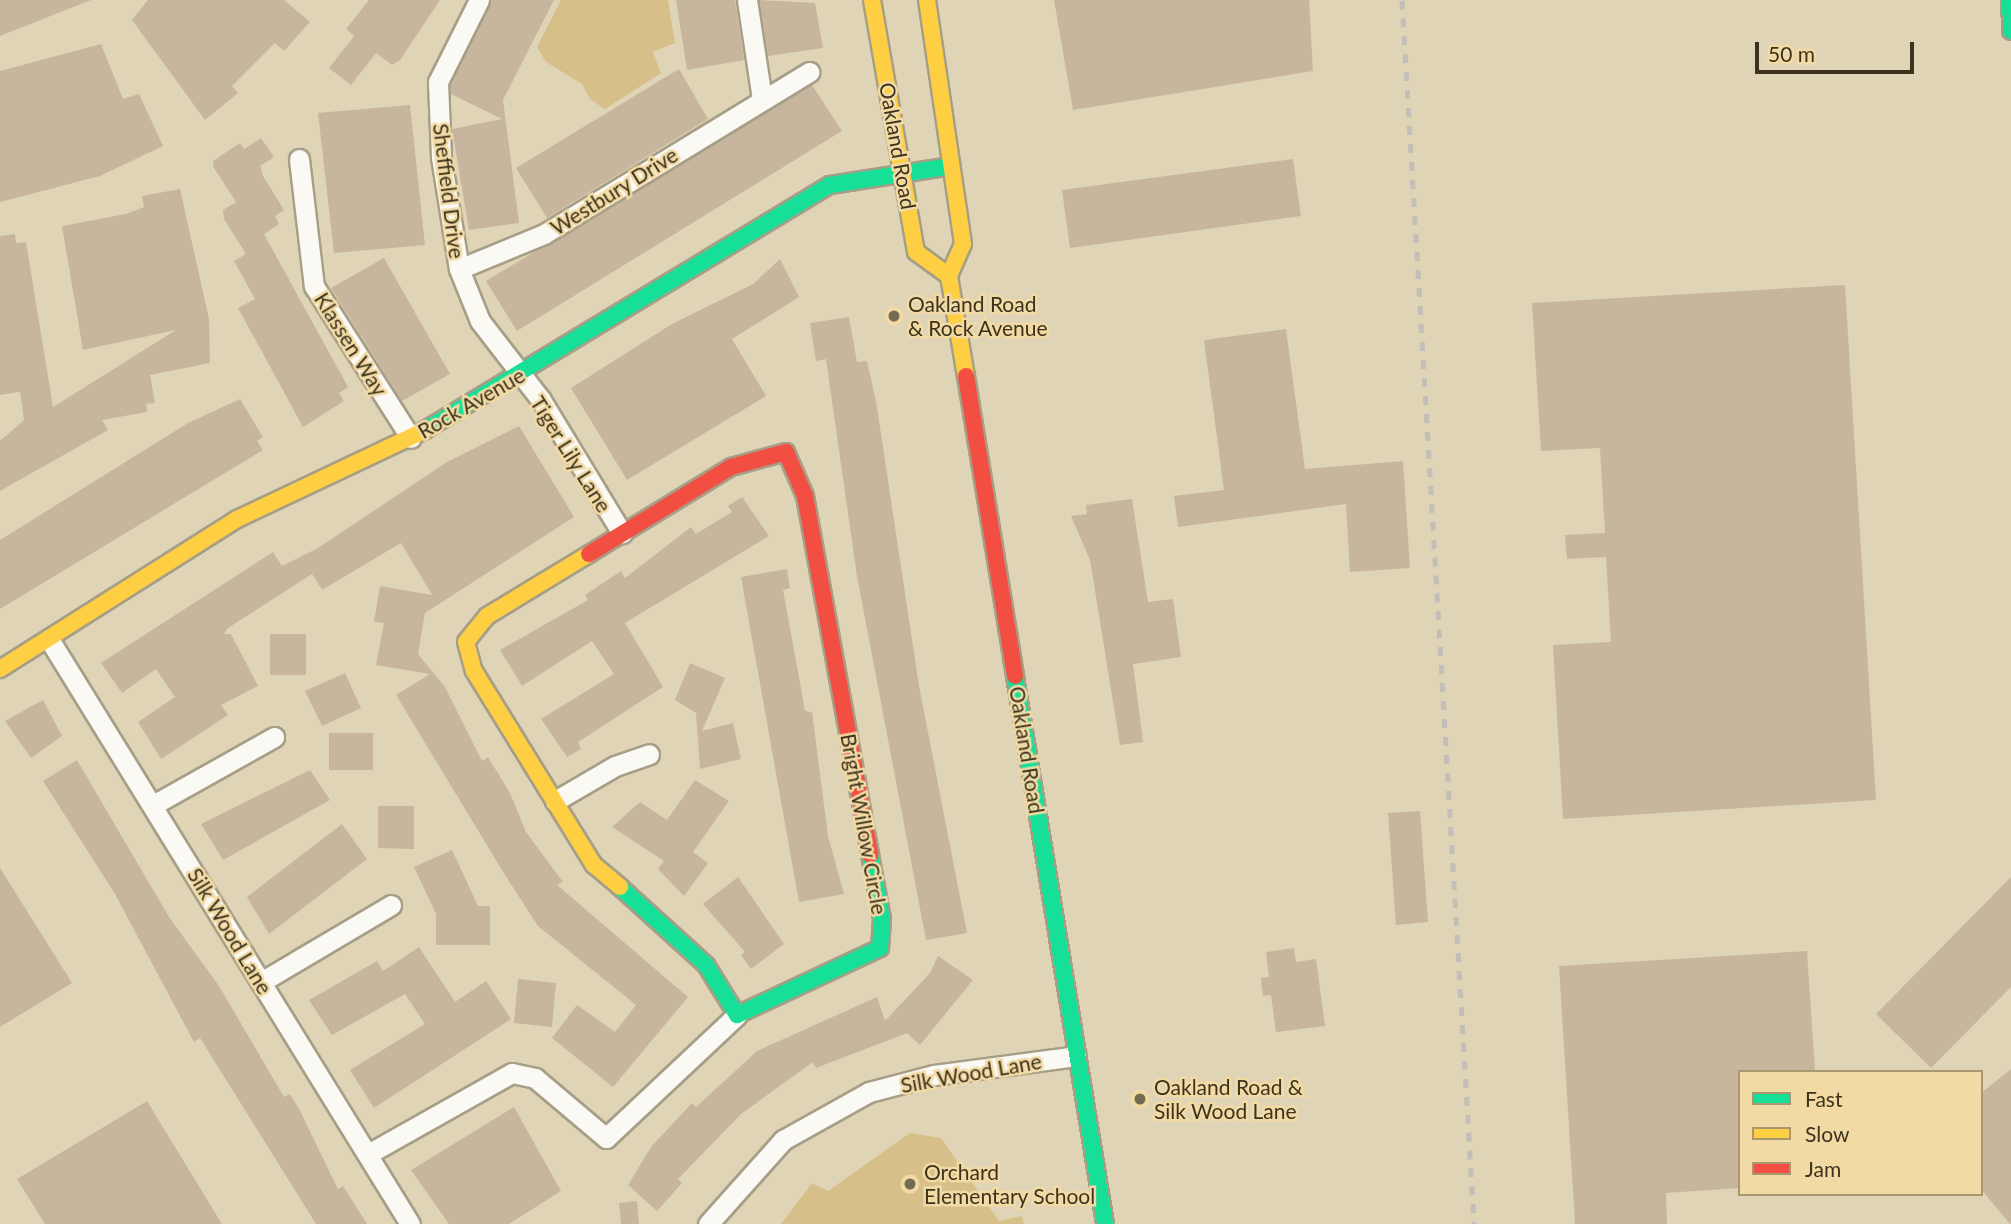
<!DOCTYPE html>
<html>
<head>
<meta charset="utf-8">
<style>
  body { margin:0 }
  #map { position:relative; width:2011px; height:1224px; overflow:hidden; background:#e0d4b6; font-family:Lato,sans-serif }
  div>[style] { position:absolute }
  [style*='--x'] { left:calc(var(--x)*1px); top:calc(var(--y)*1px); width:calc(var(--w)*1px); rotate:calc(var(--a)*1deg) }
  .green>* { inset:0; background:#d6bf88 }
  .building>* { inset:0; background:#c7b69d }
  .roads { filter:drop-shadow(2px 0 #a79e87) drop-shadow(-2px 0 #a79e87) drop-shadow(0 2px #a79e87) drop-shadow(0 -2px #a79e87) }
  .street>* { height:19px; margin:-9.5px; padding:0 9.5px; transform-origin:9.5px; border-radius:9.5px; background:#faf9f4 }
  .fast>* { height:16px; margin:-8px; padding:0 8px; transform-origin:8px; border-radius:8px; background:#16e098 }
  .slow>* { height:16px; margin:-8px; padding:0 8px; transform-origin:8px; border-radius:8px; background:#ffcf43 }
  .jam>* { height:16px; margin:-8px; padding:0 8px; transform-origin:8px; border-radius:8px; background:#f24e42 }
  .rail>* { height:5px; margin-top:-2.5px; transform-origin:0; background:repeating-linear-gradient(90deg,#c1bfb7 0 9px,transparent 0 18px) }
  .dots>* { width:19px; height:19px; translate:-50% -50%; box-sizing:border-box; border:4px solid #f2daa5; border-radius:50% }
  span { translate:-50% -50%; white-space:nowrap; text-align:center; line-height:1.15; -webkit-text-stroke:5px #f2daa5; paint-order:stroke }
  .street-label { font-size:21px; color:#3c321d }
  .poi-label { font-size:21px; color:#3c321d }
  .left { translate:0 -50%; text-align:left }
  .legend { position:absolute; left:1738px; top:1070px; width:245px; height:126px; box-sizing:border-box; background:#f2daa5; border:2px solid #a9976f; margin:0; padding:9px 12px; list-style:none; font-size:21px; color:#3c321d }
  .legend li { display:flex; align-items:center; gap:14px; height:35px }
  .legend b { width:35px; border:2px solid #a9976f }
  .scale { position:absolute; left:1755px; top:42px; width:159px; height:32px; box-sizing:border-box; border:4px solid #3c321d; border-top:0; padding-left:9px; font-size:21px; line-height:24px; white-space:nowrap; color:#3c321d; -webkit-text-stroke:5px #f2daa5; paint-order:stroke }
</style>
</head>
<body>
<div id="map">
  <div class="green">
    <div style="clip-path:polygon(561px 0,668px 0,675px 43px,653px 52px,661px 73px,605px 109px,590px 99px,582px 84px,546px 62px,537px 47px)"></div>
    <div style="clip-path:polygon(910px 1133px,941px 1138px,999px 1221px,1022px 1216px,1024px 1224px,781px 1224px,812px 1183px,828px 1191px)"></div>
  </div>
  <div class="building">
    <div style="clip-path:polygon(0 0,91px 0,0 36px)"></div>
    <div style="clip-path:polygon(148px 0,284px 0,310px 22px,284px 51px,275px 43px,232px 86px,238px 93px,205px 120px,132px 20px)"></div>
    <div style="clip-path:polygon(369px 0,440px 0,400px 60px,392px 65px,376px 53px,351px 85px,329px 68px,354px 36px,346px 29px)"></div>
    <div style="clip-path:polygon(491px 0,554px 0,503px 100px,519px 223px,469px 230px,452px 129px,502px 119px,451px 94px,450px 85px)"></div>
    <div style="clip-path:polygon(676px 0,735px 0,744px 60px,687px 70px)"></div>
    <div style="clip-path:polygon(759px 0,815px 3px,823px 48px,768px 56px)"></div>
    <div style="clip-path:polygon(1054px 0,1309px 0,1313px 71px,1073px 110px)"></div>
    <div style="clip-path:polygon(101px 44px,123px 99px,139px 94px,163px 146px,100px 176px,0 202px,0 71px)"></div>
    <div style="clip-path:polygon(679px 69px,708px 119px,547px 218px,516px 168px)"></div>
    <div style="clip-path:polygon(812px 85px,842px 131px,517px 331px,486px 281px)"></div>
    <div style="clip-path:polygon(410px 105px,425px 245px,334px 253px,318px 113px)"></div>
    <div style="clip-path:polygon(261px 138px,274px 157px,260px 166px,263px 176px,284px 210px,275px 216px,279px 224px,264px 234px,348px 387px,339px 393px,344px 401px,303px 427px,238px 308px,255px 299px,234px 261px,246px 254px,224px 219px,223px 210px,236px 202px,214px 168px,213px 161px,240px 143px,244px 149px)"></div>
    <div style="clip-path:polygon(1293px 159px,1301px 216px,1070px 248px,1062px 190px)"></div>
    <div style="clip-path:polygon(180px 189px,209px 319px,210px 363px,150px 375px,155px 403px,146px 404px,147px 412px,102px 420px,108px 430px,0 491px,0 441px,24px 420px,20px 392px,0 395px,0 236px,15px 234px,16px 243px,26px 242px,53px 407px,176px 330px,83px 350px,62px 226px,126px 214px,144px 207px,142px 196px)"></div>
    <div style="clip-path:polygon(384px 258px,450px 374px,402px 401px,331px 288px)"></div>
    <div style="clip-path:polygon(780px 259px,799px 297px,732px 339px,766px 396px,627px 480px,571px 388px,672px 324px,753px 284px)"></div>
    <div style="clip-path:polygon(1845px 285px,1876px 800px,1563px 819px,1553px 645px,1611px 642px,1606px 557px,1567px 559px,1565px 535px,1605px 533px,1600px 448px,1541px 451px,1532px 303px)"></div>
    <div style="clip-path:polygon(849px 317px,857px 362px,867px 361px,876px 401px,919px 686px,967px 933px,926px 940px,857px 576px,826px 359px,816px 361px,810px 323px)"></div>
    <div style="clip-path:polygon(1286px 329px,1305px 469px,1403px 461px,1410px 568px,1350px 572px,1346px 504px,1178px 527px,1174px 496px,1224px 490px,1204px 340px)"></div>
    <div style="clip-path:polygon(240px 399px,263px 437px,257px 441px,263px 450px,0 609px,0 540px,188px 423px)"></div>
    <div style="clip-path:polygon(519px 426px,574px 517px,425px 613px,418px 654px,445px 687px,482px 761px,488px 757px,510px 793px,526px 832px,563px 882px,557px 885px,688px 997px,613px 1087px,552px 1038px,577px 1005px,615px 1032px,636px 1005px,538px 926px,505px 875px,396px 695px,430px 674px,376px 665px,384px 623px,374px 622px,380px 586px,432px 595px,401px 543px,322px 590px,312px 574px,228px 628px,224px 634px,231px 634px,258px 686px,221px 705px,228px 715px,161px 759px,138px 722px,175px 697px,156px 669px,122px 693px,101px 663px,273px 552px,282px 566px,318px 548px,447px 462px)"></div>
    <div style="clip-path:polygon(742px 497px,769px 536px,625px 623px,663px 687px,578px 742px,581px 749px,567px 757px,541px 719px,614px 674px,592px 641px,522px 686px,500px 650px,588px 600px,585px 595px,621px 571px,625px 578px,691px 527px,696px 534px,732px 512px,728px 506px)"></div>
    <div style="clip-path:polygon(1132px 499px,1148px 602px,1173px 599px,1181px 657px,1133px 664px,1143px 742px,1120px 745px,1090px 560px,1071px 516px,1087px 514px,1086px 505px)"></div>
    <div style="clip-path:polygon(787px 569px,790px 588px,783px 590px,798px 672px,805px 711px,812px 712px,828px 836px,844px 894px,799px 902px,741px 577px)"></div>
    <div style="clip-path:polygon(270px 634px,306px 634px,306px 675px,270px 675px)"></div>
    <div style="clip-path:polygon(690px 663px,725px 678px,702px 731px,733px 723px,741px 759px,700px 769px,696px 713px,675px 700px)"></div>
    <div style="clip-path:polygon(345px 673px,361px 708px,322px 726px,305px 691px)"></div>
    <div style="clip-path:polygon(43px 700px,62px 736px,31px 758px,5px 721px)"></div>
    <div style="clip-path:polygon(329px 733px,373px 733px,373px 770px,329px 770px)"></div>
    <div style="clip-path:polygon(77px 760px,169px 917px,219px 986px,284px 1097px,290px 1094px,299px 1109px,338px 1189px,343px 1186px,367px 1224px,316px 1224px,200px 1038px,194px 1042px,115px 894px,43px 781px)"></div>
    <div style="clip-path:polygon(310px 770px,330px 800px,223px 860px,201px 824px)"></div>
    <div style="clip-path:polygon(695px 780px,729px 801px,693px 852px,708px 863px,684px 896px,658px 869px,664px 861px,612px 827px,640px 802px,667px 820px)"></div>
    <div style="clip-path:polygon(378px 806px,414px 806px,414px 849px,378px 848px)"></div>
    <div style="clip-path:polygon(1420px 811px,1428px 922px,1396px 925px,1388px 813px)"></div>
    <div style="clip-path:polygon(342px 824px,367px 859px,269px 934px,247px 897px)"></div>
    <div style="clip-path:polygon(452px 850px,478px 906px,490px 906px,490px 945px,436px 945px,436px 914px,414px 867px)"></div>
    <div style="clip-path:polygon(0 868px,72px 983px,0 1027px)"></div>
    <div style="clip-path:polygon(738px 877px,784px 944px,751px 969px,741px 955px,745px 952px,703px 904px)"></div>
    <div style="clip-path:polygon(2011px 877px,2011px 987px,1931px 1068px,1876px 1014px)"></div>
    <div style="clip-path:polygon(419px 947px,455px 1002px,486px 981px,511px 1019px,374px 1108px,350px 1070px,425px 1024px,405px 994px,332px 1035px,309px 1000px,377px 961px,383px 971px)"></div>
    <div style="clip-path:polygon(1294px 948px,1296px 962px,1316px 959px,1325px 1026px,1276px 1032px,1271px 995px,1263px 996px,1261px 978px,1269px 977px,1266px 952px)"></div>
    <div style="clip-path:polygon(1807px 951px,1815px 1072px,1740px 1072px,1740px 1188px,1666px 1193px,1667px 1224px,1575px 1224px,1559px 966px)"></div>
    <div style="clip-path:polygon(938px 956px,973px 980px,920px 1045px,907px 1033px,816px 1068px,813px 1062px,741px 1114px,678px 1179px,682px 1183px,657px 1211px,628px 1185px,651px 1147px,692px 1103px,696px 1107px,757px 1051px,877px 997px,885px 1021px,930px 973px)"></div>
    <div style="clip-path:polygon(518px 979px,556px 983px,552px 1027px,514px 1023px)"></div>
    <div style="clip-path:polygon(2011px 1069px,2011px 1224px,2010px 1224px,1981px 1189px,1981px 1093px)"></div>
    <div style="clip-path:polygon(147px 1101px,222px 1224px,45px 1224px,17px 1179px)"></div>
    <div style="clip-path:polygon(514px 1107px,561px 1191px,509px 1224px,449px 1224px,411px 1170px)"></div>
    <div style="clip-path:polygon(637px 1201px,639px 1224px,621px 1224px,619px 1203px)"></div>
  </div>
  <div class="roads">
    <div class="street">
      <div style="--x:479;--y:0;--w:92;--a:116.6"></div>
      <div style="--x:438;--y:82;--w:75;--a:87.7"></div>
      <div style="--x:441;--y:157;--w:113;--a:80.9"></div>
      <div style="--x:459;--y:269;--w:56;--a:68"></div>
      <div style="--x:480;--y:321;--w:100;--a:52.3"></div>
      <div style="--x:541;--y:400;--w:156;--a:58.7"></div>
      <div style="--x:747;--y:0;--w:100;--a:81.4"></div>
      <div style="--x:299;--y:159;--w:128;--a:83.3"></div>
      <div style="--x:314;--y:286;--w:180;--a:57.5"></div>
      <div style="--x:459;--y:269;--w:92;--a:-22.4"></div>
      <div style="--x:544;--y:234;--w:311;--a:-31.4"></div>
      <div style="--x:49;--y:639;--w:687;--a:58.32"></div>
      <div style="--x:555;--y:801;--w:69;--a:-30.3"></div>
      <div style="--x:615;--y:766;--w:36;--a:-19"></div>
      <div style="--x:153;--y:805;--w:139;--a:-29.3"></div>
      <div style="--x:261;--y:982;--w:151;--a:-30.6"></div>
      <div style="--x:368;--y:1154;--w:165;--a:-29.4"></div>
      <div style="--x:512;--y:1073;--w:24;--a:12"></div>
      <div style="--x:535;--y:1078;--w:93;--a:40.2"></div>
      <div style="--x:606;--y:1138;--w:180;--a:-43.2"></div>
      <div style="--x:708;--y:1224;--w:113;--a:-48.2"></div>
      <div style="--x:783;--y:1140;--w:98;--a:-29.2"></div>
      <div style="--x:869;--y:1092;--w:67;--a:-14.7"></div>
      <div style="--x:934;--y:1075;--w:143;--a:-7.6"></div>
    </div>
    <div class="fast">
      <div style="--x:2010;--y:0;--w:31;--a:88"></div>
      <div style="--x:425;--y:430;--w:473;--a:-31.2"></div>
      <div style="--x:830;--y:185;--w:123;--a:-8.9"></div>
      <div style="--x:1015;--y:676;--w:555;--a:80.67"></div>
      <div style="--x:620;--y:887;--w:116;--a:42.2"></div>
      <div style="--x:706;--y:965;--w:59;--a:58.2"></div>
      <div style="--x:737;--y:1015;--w:158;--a:-25.1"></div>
      <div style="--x:880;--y:948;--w:29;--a:-86"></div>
      <div style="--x:882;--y:919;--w:65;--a:-100.6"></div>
    </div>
    <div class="slow">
      <div style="--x:872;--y:0;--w:256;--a:80.1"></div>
      <div style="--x:916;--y:252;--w:41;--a:36"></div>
      <div style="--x:927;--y:0;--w:247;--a:81.6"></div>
      <div style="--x:963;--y:244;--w:35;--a:114"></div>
      <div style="--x:949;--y:276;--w:101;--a:80.4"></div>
      <div style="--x:589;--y:554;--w:119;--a:148.7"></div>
      <div style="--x:487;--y:616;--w:33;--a:129"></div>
      <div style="--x:466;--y:642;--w:30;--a:75"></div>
      <div style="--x:474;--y:671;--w:228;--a:58.3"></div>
      <div style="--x:594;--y:865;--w:34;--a:40"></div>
      <div style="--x:0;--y:669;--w:280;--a:-32.3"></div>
      <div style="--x:237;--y:519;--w:208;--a:-25.3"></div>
    </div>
    <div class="jam">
      <div style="--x:966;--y:376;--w:304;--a:80.7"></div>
      <div style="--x:786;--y:452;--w:48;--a:66.6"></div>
      <div style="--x:805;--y:496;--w:365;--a:79.7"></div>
      <div style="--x:589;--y:554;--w:167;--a:-31.5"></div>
      <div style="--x:731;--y:467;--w:57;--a:-15.3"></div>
    </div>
  </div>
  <div class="rail">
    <div style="--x:1402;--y:0;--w:1226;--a:86.63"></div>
  </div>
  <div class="dots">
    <div style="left:894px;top:316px;background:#756b53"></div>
    <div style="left:1140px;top:1099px;background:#756b53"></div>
    <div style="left:910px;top:1184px;background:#756b53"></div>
  </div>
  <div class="street-label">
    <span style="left:898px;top:146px;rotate:80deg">Oakland Road</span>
    <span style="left:449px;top:191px;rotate:83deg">Sheffield Drive</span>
    <span style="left:614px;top:191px;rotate:-32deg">Westbury Drive</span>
    <span style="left:351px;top:344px;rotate:58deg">Klassen Way</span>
    <span style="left:471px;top:403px;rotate:-30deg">Rock Avenue</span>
    <span style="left:571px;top:454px;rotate:58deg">Tiger Lily Lane</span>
    <span style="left:1027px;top:750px;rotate:81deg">Oakland Road</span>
    <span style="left:864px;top:824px;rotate:80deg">Bright Willow Circle</span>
    <span style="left:230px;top:931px;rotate:59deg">Silk Wood Lane</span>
    <span style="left:971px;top:1073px;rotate:-10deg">Silk Wood Lane</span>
  </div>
  <div class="poi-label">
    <span class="left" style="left:908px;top:316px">Oakland Road<br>&amp; Rock Avenue</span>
    <span class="left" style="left:1154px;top:1099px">Oakland Road &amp;<br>Silk Wood Lane</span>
    <span class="left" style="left:924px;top:1184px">Orchard<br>Elementary School</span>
  </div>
  <ul class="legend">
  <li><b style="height:9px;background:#16e098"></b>Fast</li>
  <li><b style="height:9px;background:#ffcf43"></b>Slow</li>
  <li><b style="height:9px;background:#f24e42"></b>Jam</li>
  </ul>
  <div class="scale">50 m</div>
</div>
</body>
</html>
